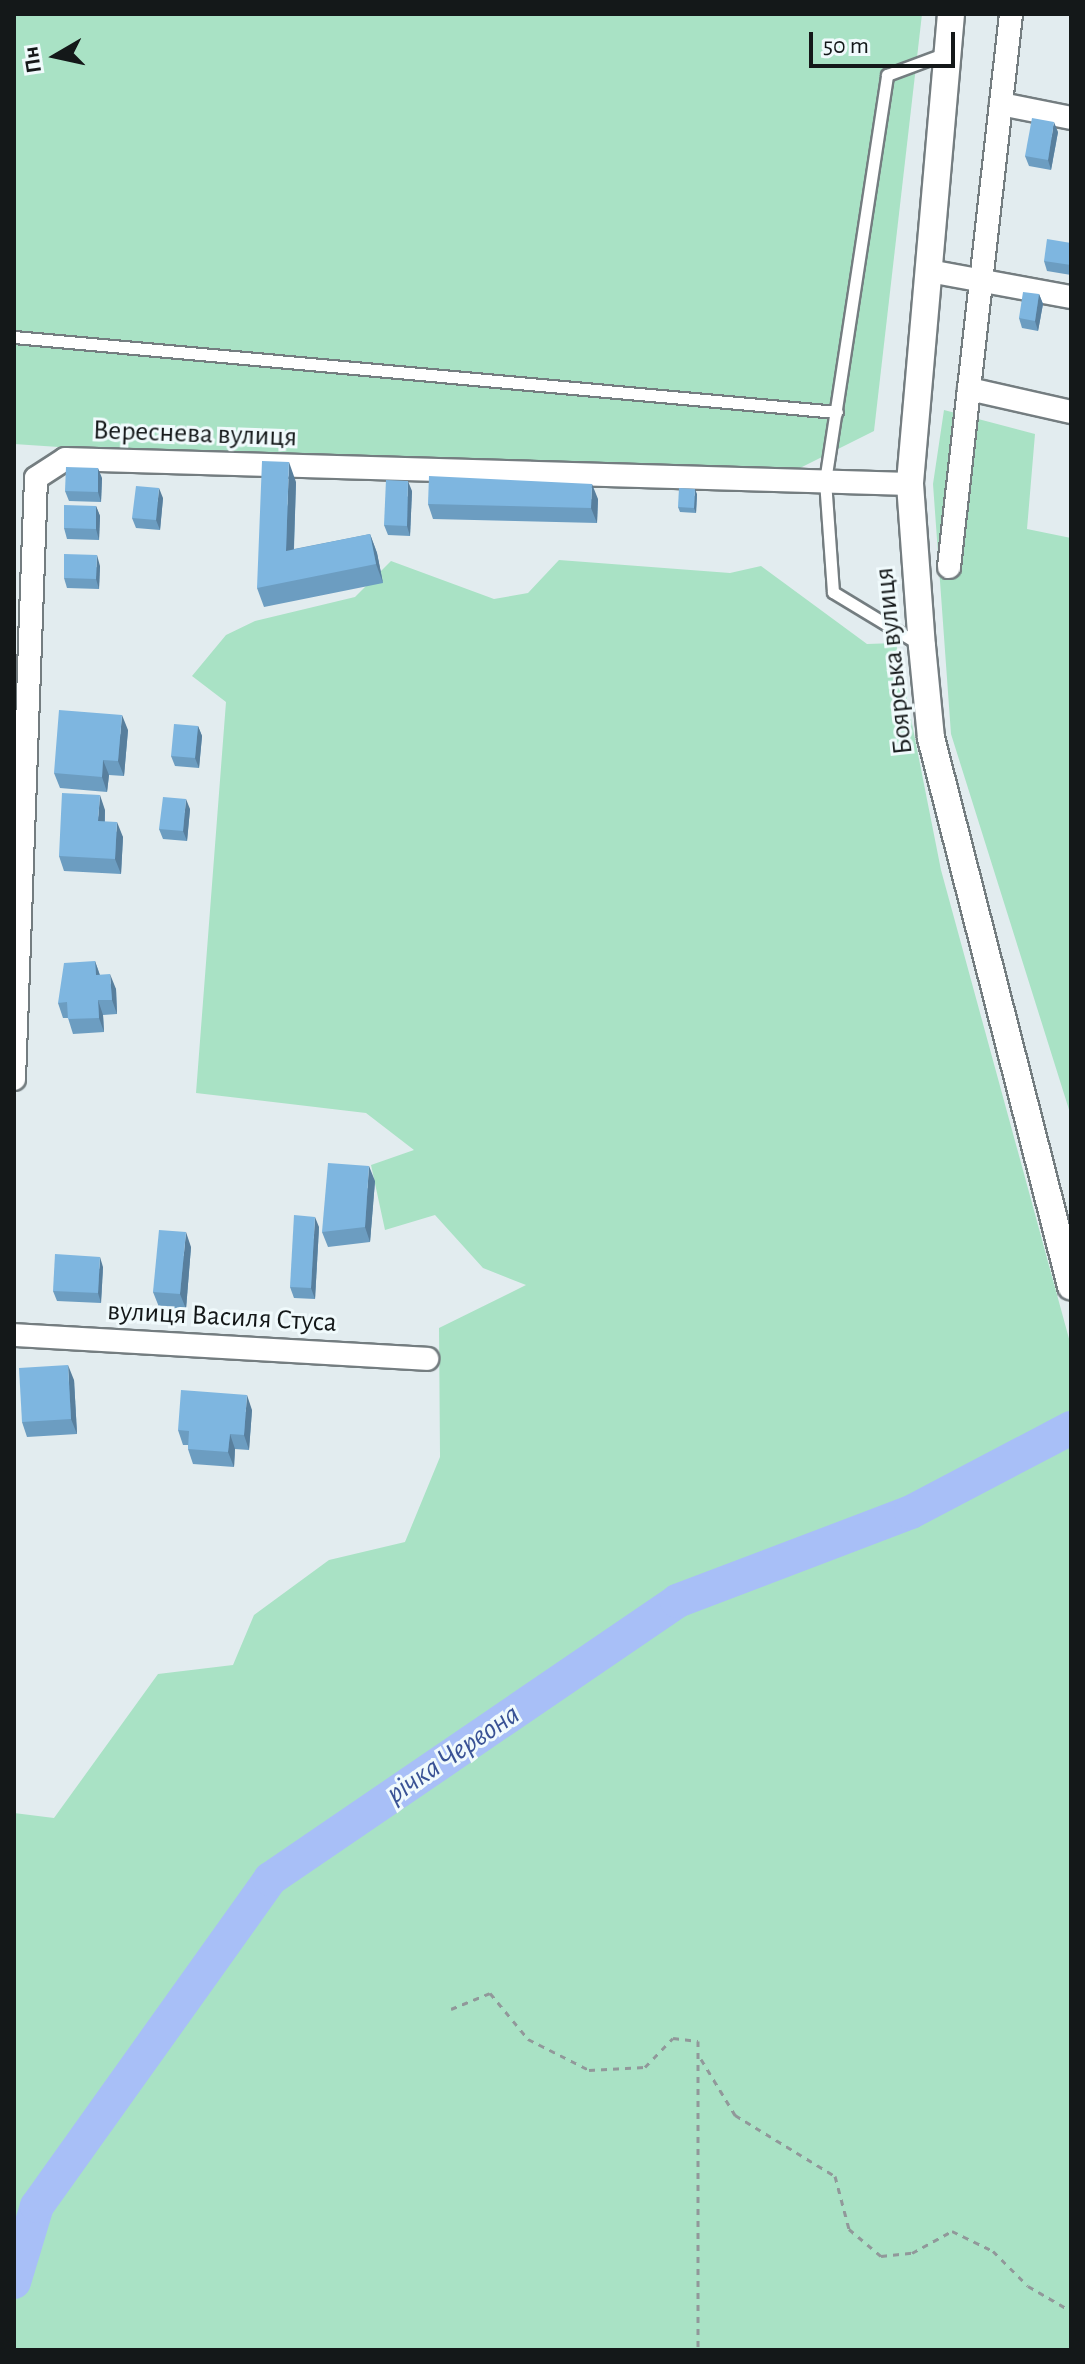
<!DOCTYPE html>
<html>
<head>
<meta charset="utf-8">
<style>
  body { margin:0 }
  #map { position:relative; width:1085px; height:2364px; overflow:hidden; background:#e2ecef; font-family:"Alegreya Sans",sans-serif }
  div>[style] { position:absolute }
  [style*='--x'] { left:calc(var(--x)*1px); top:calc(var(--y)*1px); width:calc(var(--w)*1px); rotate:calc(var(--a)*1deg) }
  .green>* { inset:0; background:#a9e2c5 }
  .river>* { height:34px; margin:-17px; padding:0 17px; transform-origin:17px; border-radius:17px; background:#a8bff7 }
  .path>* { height:3px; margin-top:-1.5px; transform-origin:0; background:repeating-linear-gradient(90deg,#91989a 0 6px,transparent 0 12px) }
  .roads { filter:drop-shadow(2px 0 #747d80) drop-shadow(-2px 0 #747d80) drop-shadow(0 2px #747d80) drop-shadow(0 -2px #747d80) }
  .service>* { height:11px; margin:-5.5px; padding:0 5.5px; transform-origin:5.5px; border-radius:5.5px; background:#fff }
  .minor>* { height:22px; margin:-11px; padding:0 11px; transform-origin:11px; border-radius:11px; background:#fff }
  .tertiary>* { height:26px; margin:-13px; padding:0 13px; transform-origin:13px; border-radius:13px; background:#fff }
  .wall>* { inset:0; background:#6c9dc1 }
  .shaded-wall>* { inset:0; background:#587f9d }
  .building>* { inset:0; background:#7eb6e0 }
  span { translate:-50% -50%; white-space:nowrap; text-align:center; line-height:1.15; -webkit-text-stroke:6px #f0fafc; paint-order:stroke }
  .street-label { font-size:28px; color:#141819 }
  .water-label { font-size:30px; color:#395295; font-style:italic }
  .frame { position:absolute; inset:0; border:16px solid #141819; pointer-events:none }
  .north { position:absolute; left:16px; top:16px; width:80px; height:80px; -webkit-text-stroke:6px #f0fafc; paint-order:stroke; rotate:261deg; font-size:22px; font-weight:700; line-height:32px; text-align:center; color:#141819 }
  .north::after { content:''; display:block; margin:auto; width:28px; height:36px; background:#141819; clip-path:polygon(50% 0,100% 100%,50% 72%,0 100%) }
  .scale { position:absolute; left:809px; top:32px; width:146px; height:36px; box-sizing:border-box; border:4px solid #141819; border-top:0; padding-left:10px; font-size:24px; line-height:28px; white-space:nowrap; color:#141819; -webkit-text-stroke:6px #f0fafc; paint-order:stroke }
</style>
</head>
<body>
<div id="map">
  <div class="green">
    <div style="clip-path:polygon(14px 14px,922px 14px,874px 431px,784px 476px,568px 481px,14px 444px)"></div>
    <div style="clip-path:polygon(944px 410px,1035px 434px,1027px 529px,1071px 538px,1071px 1116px,951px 734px,933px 484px)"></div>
    <div style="clip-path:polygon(559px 560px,730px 573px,761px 566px,867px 644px,896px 643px,941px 870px,1071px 1346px,1071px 2350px,14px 2350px,14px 1813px,54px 1818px,158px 1674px,233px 1665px,254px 1615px,329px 1560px,405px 1542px,440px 1457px,439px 1328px,526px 1285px,483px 1268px,435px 1215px,385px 1230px,371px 1165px,414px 1150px,366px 1113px,196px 1093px,226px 702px,192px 676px,226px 635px,255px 621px,355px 597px,391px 561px,494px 599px,528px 593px)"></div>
  </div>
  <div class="river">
    <div style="--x:14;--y:2282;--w:79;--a:-73.2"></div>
    <div style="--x:37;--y:2206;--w:402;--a:-54.5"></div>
    <div style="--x:270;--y:1879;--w:493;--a:-34.3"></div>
    <div style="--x:677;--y:1601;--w:250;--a:-20.8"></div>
    <div style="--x:911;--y:1512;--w:181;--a:-27.7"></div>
  </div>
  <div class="path">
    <div style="--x:451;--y:2009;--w:42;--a:-22.3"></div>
    <div style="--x:490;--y:1993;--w:60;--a:50.4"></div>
    <div style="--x:528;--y:2039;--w:68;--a:26.9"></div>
    <div style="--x:589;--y:2070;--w:56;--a:-3.1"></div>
    <div style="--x:645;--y:2067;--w:40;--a:-46"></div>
    <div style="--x:673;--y:2038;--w:25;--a:7"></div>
    <div style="--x:698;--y:2041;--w:309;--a:90"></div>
    <div style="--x:701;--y:2059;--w:66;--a:58.7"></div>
    <div style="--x:735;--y:2115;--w:117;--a:31.4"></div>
    <div style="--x:835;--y:2176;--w:55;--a:75.2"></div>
    <div style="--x:849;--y:2229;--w:42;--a:40.2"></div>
    <div style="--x:881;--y:2256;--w:31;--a:-6"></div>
    <div style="--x:912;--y:2253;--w:46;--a:-28.8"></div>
    <div style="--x:952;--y:2231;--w:46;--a:26"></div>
    <div style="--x:993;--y:2251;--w:49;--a:45"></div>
    <div style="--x:1028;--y:2286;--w:50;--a:30.2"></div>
  </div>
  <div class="roads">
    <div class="service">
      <div style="--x:14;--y:337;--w:826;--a:5.21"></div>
      <div style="--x:922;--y:646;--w:104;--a:-148.8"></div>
      <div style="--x:833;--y:592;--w:111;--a:-94.1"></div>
      <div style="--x:825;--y:481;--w:411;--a:-81.3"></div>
      <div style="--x:887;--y:75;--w:63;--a:-20.4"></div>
    </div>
    <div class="minor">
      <div style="--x:1001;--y:104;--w:71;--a:11.3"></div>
      <div style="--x:929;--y:271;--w:144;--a:10.4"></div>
      <div style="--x:969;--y:389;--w:105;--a:12.7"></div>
      <div style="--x:949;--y:567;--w:556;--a:-83.6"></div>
      <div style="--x:14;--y:1079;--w:601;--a:-87.9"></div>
      <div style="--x:36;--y:478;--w:35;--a:-33"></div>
      <div style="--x:65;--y:459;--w:845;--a:1.69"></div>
      <div style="--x:14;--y:1335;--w:414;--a:3.3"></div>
    </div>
    <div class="tertiary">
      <div style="--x:951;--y:14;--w:472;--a:95"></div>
      <div style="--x:910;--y:484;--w:162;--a:85.8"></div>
      <div style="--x:922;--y:646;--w:92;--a:84.4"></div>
      <div style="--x:931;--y:738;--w:566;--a:75.67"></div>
    </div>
  </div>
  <div class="wall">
    <div style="clip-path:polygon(1058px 132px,1051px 170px,1029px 166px,1025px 156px)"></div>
    <div style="clip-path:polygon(1071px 243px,1071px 275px,1047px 271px,1044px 261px)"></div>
    <div style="clip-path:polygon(1039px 294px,1043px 304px,1038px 331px,1022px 328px,1019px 318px)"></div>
    <div style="clip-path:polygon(102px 478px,101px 502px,69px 501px,65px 491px)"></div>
    <div style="clip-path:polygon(296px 482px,294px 549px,370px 534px,377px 553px,383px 583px,264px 607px,257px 588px)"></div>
    <div style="clip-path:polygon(412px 491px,410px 536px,388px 535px,384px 525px)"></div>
    <div style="clip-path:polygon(697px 494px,696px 513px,680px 512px,678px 507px)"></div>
    <div style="clip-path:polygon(163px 498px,160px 530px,136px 528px,132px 518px)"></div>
    <div style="clip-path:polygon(598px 499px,597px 523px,433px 519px,428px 504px)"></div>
    <div style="clip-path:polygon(96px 506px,100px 516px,99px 540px,67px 539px,64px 528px)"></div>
    <div style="clip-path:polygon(100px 566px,99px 589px,67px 588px,64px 578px)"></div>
    <div style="clip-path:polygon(198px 726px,202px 736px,199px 768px,175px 766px,171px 756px)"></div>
    <div style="clip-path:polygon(128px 730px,124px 776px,109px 775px,107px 792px,60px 788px,54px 773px)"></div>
    <div style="clip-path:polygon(190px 809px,187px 841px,163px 839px,159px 829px)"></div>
    <div style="clip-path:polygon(105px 810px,105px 822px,123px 837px,121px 874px,64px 871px,59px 856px)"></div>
    <div style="clip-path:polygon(95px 961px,100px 975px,116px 989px,117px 1014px,103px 1015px,104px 1032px,73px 1034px,68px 1018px,63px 1018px,58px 1003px)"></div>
    <div style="clip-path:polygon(375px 1181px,370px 1242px,328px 1247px,322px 1232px)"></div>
    <div style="clip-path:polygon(319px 1227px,315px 1299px,294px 1298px,290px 1287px)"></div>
    <div style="clip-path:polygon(191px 1247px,186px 1309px,159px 1307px,153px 1292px)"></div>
    <div style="clip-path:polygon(103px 1267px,101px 1303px,57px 1301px,53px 1291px)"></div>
    <div style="clip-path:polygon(74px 1380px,77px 1434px,27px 1437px,22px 1422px)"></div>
    <div style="clip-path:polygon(252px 1410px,249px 1450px,235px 1449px,234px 1467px,193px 1464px,188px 1449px,188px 1445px,183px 1445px,178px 1430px)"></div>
  </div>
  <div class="shaded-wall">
    <div style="clip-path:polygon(1054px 122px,1058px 132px,1051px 170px,1048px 160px)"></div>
    <div style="clip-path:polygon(1039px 294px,1043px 304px,1038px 331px,1035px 321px)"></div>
    <div style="clip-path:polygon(289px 462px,296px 482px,293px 571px,286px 551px)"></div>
    <div style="clip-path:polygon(98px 468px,102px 478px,101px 502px,98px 492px)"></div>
    <div style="clip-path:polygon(408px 481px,412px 491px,410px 536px,407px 526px)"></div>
    <div style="clip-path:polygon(592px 484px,598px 499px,597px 523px,591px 508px)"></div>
    <div style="clip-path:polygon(159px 488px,163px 498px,160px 530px,156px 520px)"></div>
    <div style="clip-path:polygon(695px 489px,697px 494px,696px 513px,694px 508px)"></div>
    <div style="clip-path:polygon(96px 506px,100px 516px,99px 540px,96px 529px)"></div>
    <div style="clip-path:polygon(370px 534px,377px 553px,383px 583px,376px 564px)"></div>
    <div style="clip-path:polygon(97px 555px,100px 566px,99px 589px,96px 579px)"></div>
    <div style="clip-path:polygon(122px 715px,128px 730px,124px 776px,118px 761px)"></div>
    <div style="clip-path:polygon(198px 726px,202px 736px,199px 768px,195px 758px)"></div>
    <div style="clip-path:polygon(103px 760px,109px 775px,107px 792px,102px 777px)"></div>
    <div style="clip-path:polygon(100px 795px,105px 810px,104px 836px,98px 821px)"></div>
    <div style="clip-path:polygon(186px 799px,190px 809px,187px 841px,183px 831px)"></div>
    <div style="clip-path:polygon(117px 822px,123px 837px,121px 874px,115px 859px)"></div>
    <div style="clip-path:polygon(95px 961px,100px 976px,96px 975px)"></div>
    <div style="clip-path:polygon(110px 974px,116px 989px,117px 1014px,112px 1000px)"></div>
    <div style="clip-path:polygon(98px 1000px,103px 1015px,104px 1032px,99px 1018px)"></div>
    <div style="clip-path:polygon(369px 1166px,375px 1181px,370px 1242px,365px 1227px)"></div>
    <div style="clip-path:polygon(315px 1217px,319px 1227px,315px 1299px,311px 1288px)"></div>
    <div style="clip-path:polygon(186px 1232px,191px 1247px,186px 1309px,180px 1294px)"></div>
    <div style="clip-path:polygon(100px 1257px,103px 1267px,101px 1303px,98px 1293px)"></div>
    <div style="clip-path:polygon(68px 1365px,74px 1380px,77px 1434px,71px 1419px)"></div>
    <div style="clip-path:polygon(247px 1395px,252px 1410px,249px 1450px,244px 1435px)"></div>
    <div style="clip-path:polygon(230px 1434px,235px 1449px,234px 1467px,228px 1452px)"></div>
  </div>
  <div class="building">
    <div style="clip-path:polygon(1032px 118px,1054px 122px,1048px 160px,1025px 156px)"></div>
    <div style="clip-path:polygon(1047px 239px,1071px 243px,1071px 265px,1044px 261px)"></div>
    <div style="clip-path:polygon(1023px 292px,1039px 294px,1035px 321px,1019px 318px)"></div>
    <div style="clip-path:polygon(262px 461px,289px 462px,286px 551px,370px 534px,376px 564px,257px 588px)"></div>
    <div style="clip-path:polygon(66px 467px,98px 468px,98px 492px,65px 491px)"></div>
    <div style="clip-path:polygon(429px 476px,592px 484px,591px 508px,428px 504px)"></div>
    <div style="clip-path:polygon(386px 480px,408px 481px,407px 526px,384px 525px)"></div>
    <div style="clip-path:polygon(136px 486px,159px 488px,156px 520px,132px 518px)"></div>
    <div style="clip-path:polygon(679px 488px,695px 489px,694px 508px,678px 507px)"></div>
    <div style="clip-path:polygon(64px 505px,96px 506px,96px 529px,64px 528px)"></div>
    <div style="clip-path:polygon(64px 554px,97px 555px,96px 579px,64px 578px)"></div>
    <div style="clip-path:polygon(59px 710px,122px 715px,118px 761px,103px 760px,102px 777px,54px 773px)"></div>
    <div style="clip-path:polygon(174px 724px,198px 726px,195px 758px,171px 756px)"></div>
    <div style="clip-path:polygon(62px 793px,100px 795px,98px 821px,117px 822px,115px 859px,59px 856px)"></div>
    <div style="clip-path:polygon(163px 797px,186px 799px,183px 831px,159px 829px)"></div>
    <div style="clip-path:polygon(95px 961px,96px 975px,110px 974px,112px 1000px,98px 1000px,99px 1018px,68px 1019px,67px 1002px,58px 1003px,64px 963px)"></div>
    <div style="clip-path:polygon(328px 1163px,369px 1166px,365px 1227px,322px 1232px)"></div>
    <div style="clip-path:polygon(294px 1215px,315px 1217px,311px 1288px,290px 1287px)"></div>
    <div style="clip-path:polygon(159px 1230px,186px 1232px,180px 1294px,153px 1292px)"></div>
    <div style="clip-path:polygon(55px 1254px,100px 1257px,98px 1293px,53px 1291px)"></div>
    <div style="clip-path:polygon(68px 1365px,71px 1419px,22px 1422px,19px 1368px)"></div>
    <div style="clip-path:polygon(181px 1390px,247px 1395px,244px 1435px,230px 1434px,228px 1452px,188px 1449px,189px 1431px,178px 1430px)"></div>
  </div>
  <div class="street-label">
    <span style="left:195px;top:434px;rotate:2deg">Вереснева вулиця</span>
    <span style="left:894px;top:661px;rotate:-96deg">Боярська вулиця</span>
    <span style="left:222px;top:1317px;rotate:3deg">вулиця Василя Стуса</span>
  </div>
  <div class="water-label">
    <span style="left:453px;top:1754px;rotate:-34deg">річка Червона</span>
  </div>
  <div class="frame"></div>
  <div class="north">Пн</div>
  <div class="scale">50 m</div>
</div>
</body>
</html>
